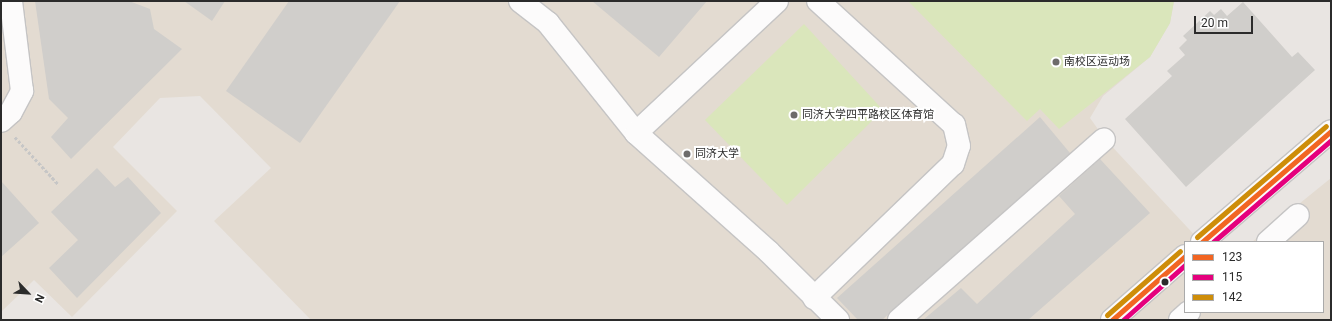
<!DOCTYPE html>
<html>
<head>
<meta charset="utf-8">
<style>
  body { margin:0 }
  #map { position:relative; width:1332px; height:321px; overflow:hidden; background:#e9e5e2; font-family:Roboto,"Noto Sans SC",sans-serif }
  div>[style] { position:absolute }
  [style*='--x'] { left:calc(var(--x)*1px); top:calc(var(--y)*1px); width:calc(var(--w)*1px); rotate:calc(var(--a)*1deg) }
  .education>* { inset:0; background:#e3dbd1 }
  .pitch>* { inset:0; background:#dae6bb }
  .building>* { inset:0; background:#d0cecb }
  .path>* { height:2.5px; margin-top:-1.25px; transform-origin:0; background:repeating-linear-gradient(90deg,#c6c6c6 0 3px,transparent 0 5px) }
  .roads { filter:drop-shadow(1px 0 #c5c4c4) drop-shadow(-1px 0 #c5c4c4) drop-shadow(0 1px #c5c4c4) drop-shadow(0 -1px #c5c4c4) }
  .minor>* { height:22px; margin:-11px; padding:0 11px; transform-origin:11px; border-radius:11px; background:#fcfbfb }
  .bus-1>* { height:5px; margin:-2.5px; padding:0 2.5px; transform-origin:2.5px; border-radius:2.5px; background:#f26522 }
  .bus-2>* { height:5px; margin:-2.5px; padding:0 2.5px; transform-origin:2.5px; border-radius:2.5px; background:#e5007d }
  .bus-3>* { height:5px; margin:-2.5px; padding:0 2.5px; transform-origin:2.5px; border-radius:2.5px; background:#ce8d09 }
  .dots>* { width:11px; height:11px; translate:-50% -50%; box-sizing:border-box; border:2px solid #fff; border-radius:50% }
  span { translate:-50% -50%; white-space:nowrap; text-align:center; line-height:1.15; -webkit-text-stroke:4px #fff; paint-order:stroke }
  .poi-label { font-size:11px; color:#2b2b2b }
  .left { translate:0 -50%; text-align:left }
  .frame { position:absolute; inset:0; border:2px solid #2b2b2b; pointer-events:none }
  .legend { position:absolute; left:1184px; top:241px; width:140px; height:72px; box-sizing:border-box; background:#fff; border:1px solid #aaa; margin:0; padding:5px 7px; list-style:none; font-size:12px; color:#2b2b2b }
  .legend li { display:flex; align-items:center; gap:8px; height:20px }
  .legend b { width:20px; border:1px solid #aaa }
  .north { position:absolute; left:8px; top:273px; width:40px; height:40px; -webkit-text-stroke:3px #fff; paint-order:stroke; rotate:115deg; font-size:11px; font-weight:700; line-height:16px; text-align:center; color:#2b2b2b }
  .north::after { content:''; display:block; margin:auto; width:14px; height:18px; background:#2b2b2b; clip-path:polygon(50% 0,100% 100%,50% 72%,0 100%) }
  .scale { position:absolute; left:1194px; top:16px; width:59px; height:18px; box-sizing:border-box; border:2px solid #2b2b2b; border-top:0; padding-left:5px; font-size:12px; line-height:14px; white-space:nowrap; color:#2b2b2b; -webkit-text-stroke:3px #fff; paint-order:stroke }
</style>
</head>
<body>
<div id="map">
  <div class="education">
    <div style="clip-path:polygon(1px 1px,1174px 1px,1170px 23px,1150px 57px,1103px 96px,1090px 118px,1105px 139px,1201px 242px,1185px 242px,1185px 312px,1323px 312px,1323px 242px,1252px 242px,1331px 178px,1331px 320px,311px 320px,214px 221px,271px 168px,200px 96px,160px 98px,113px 147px,177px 211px,72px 317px,34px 280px,1px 312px)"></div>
  </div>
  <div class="pitch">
    <div style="clip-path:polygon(908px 1px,1174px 1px,1170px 23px,1150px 57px,1059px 129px,1040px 109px,1027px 121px)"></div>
    <div style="clip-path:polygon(804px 24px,883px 110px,787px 205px,705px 120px)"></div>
  </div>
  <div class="building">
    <div style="clip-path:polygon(35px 1px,129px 1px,150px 9px,154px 29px,182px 49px,71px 159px,51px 137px,68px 118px,49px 99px)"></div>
    <div style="clip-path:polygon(184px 1px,225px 1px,212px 21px)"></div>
    <div style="clip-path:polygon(289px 1px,400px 1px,300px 143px,226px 91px)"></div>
    <div style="clip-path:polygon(592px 1px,707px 1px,659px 57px)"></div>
    <div style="clip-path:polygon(1243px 2px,1292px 57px,1298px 52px,1315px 70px,1186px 187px,1125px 119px,1172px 76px,1167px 71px,1185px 55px,1179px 48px,1187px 40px,1183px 36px,1210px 11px,1214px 15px,1221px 9px,1227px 16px)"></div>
    <div style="clip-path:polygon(1040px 117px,1070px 153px,882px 320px,858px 320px,837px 298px)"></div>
    <div style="clip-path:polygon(1100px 159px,1150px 213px,1028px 320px,923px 320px,961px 288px,977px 304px,1075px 214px,1059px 196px)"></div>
    <div style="clip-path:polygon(97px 168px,115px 187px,128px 177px,161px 213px,77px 298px,49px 268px,78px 240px,51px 212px)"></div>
    <div style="clip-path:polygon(1px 181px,39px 223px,1px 257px)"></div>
  </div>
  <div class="path">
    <div style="--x:15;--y:137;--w:65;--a:47.5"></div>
  </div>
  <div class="roads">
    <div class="minor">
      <div style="--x:520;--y:1;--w:36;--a:38"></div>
      <div style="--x:548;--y:23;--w:141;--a:51.3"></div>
      <div style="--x:636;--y:133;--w:178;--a:41.8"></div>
      <div style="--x:769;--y:252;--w:97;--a:44.6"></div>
      <div style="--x:1;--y:121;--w:13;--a:-42"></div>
      <div style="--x:11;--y:112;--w:24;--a:-62"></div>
      <div style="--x:22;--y:91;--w:91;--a:-97"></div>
      <div style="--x:636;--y:133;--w:193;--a:-43.1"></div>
      <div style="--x:1202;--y:242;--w:170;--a:-40.7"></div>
      <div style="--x:1268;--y:242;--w:40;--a:-42"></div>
      <div style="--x:814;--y:298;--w:193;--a:-44"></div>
      <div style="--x:953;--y:164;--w:19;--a:-72"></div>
      <div style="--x:959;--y:146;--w:22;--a:-103"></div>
      <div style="--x:954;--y:125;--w:184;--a:-137.6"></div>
      <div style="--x:899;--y:320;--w:273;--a:-41.4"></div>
      <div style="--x:1112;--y:320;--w:97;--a:-41.2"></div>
      <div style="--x:1180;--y:320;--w:12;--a:-42"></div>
    </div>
  </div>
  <div class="bus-1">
    <div style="--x:1202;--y:242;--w:170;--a:-40.7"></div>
    <div style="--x:1112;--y:320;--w:97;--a:-41.2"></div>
  </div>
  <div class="bus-2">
    <div style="--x:1213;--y:242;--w:156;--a:-40.8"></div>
    <div style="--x:1123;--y:320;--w:83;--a:-41.6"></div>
  </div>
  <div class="bus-3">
    <div style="--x:1197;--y:237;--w:170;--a:-40.7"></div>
    <div style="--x:1107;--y:315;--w:97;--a:-41.2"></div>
  </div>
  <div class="dots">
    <div style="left:1056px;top:62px;background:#6e6c6b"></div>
    <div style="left:794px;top:115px;background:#6e6c6b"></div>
    <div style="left:687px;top:154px;background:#6e6c6b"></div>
    <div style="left:1165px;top:282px;background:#2b2b2b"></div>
  </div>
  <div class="poi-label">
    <span class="left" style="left:1064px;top:62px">南校区运动场</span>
    <span class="left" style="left:802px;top:115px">同济大学四平路校区体育馆</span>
    <span class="left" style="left:695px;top:154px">同济大学</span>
  </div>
  <div class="frame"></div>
  <ul class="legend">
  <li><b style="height:5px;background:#f26522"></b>123</li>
  <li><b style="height:5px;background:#e5007d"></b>115</li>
  <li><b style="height:5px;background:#ce8d09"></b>142</li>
  </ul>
  <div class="north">N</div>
  <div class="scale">20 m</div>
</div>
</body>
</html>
